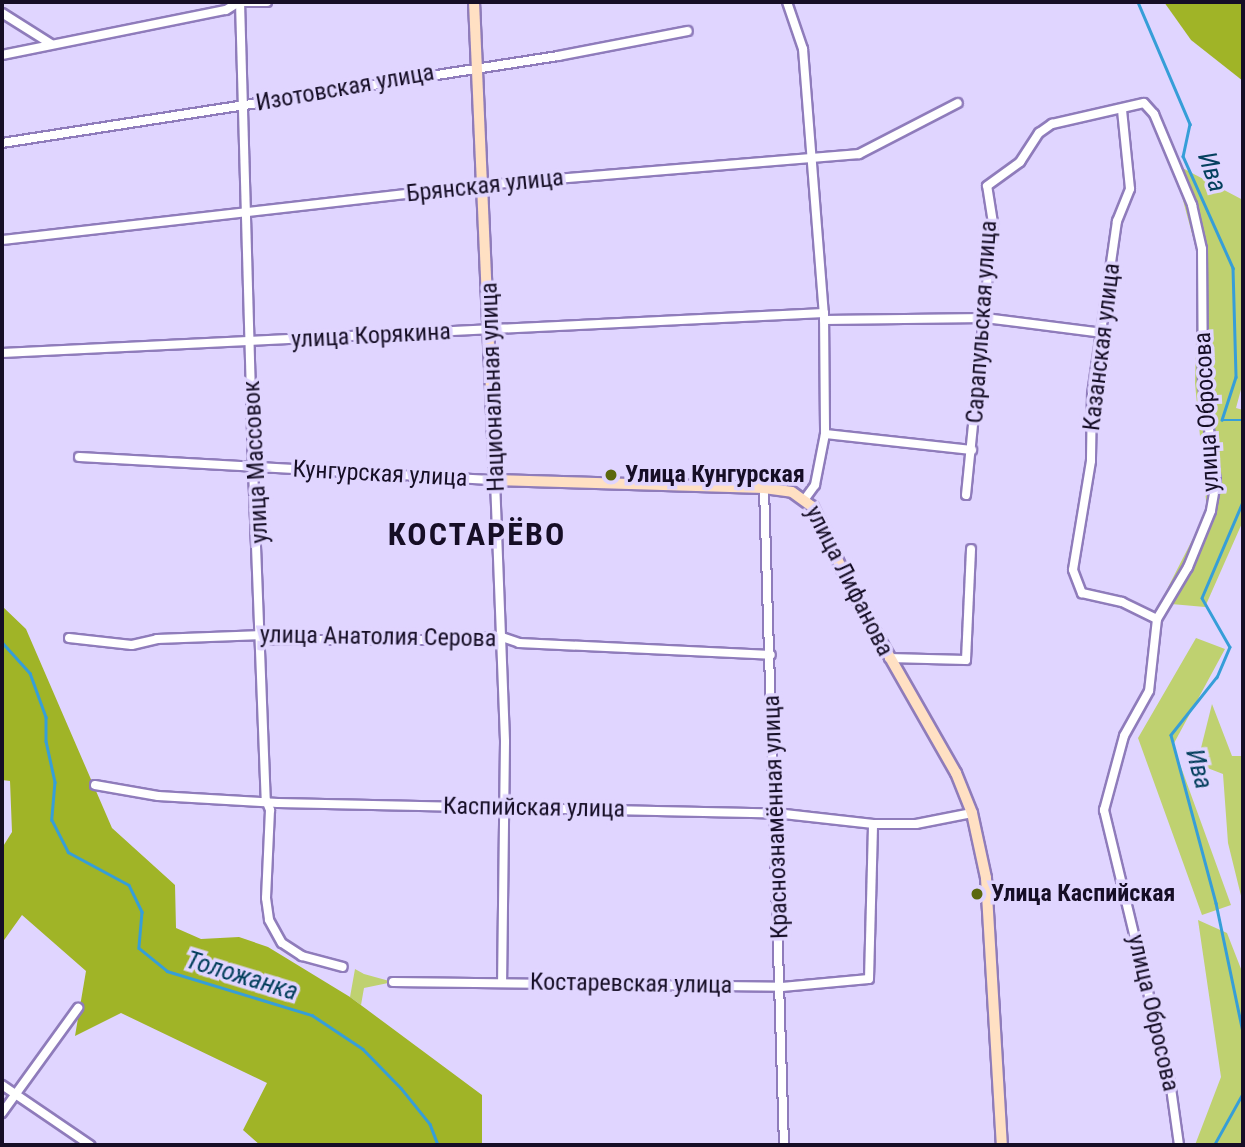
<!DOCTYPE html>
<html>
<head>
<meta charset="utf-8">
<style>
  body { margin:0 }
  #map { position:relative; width:1245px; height:1147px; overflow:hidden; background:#e0d5ff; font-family:"Roboto Condensed",sans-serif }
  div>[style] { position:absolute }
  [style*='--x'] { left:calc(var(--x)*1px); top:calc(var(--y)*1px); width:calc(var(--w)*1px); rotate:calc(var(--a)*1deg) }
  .green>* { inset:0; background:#bfd170 }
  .forest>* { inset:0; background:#a0b427 }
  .stream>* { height:2.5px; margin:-1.25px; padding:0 1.25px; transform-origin:1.25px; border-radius:1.25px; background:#369ed8 }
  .roads { filter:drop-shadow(2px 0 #8f7cbb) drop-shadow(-2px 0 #8f7cbb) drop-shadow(0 2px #8f7cbb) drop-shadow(0 -2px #8f7cbb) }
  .street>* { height:8px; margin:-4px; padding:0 4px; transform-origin:4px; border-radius:4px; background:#fff }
  .secondary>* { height:10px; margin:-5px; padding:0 5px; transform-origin:5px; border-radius:5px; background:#ffe0c3 }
  .dots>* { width:19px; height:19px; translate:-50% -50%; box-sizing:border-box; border:4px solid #e0d5ff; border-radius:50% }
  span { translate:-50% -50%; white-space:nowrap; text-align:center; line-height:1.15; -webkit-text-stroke:7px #e0d5ff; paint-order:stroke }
  .street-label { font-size:24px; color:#160e26 }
  .poi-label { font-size:24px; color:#160e26; font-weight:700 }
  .left { translate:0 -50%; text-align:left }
  .water-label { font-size:26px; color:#05405e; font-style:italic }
  .district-label { font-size:32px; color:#160e26; font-weight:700; letter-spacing:2px }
  .frame { position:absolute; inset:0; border:4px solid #160e26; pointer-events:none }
</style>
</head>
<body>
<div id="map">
  <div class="green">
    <div style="clip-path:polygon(1173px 163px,1243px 200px,1243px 382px,1236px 408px,1243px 410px,1243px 521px,1205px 607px,1160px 603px,1207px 511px,1195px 383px,1198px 256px)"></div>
    <div style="clip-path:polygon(1196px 638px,1225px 649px,1173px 745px,1231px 905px,1202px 915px,1138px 738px)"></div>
    <div style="clip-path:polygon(1212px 704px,1232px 756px,1243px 756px,1243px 904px,1228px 843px,1223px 774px,1197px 764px)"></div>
    <div style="clip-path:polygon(1198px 920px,1227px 933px,1243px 974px,1243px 1145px,1195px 1145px,1221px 1077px)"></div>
    <div style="clip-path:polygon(355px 969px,364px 974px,393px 982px,364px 988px,361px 1005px,350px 997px)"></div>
  </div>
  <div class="forest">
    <div style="clip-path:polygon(1164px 2px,1243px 2px,1243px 81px,1191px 40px)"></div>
    <div style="clip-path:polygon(2px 606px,26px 629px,112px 828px,175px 885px,176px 928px,201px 939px,239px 937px,268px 947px,350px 997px,482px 1095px,482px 1145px,260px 1145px,243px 1130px,267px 1083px,121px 1013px,75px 1036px,86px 971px,22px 915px,2px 943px,2px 848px,12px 832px,10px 781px,2px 780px)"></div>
  </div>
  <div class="stream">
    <div style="--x:1138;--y:2;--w:133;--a:66.9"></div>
    <div style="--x:1190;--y:124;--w:33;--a:102"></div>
    <div style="--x:1183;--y:156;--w:123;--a:65.9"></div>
    <div style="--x:1233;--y:268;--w:109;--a:88.4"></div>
    <div style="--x:1236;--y:377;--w:45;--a:108"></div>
    <div style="--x:1222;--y:420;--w:21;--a:0"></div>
    <div style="--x:1243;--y:502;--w:104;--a:113.1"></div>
    <div style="--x:1202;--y:598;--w:56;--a:60.3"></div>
    <div style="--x:1230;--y:647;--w:33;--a:113"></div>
    <div style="--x:1217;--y:677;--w:74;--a:128.4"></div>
    <div style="--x:1171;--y:735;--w:174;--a:75"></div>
    <div style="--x:1216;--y:903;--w:132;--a:78.2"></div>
    <div style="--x:2;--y:642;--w:42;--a:47.9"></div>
    <div style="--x:30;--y:673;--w:47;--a:70"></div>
    <div style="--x:46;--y:717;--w:24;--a:90"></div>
    <div style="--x:46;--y:741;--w:42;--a:77.6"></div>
    <div style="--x:55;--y:782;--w:38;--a:95"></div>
    <div style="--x:52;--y:820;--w:36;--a:63"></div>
    <div style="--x:68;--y:852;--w:69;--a:28.4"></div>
    <div style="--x:129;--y:885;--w:30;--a:64"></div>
    <div style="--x:142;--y:912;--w:36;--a:95"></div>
    <div style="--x:139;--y:948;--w:36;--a:39"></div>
    <div style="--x:167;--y:971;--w:152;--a:16.9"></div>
    <div style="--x:312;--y:1015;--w:61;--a:33.7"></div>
    <div style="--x:363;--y:1049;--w:54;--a:45.7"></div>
    <div style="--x:401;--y:1088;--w:46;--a:51.1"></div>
    <div style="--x:430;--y:1124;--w:22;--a:69"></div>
    <div style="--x:1214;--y:1145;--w:60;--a:-60.9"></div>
  </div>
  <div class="roads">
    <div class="street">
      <div style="--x:240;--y:2;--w:466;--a:88.4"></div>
      <div style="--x:253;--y:468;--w:332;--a:87.8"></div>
      <div style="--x:266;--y:800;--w:11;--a:68"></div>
      <div style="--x:270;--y:810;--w:88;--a:92.6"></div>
      <div style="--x:266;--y:898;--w:22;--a:82"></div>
      <div style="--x:269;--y:920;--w:26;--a:61"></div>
      <div style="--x:282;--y:943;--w:24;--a:33"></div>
      <div style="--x:302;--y:956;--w:42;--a:15"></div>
      <div style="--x:787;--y:2;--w:50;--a:71.2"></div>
      <div style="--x:803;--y:49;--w:265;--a:85.5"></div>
      <div style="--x:824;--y:313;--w:121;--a:89.5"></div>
      <div style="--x:825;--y:434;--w:52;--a:101.1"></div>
      <div style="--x:815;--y:485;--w:17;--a:126"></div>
      <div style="--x:2;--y:13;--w:58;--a:32.3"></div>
      <div style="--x:2;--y:55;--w:228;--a:-11.4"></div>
      <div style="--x:226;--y:10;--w:15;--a:-32"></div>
      <div style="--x:239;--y:2;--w:28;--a:0"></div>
      <div style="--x:1122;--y:110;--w:79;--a:84.2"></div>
      <div style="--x:1130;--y:189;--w:35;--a:112"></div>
      <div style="--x:1117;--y:221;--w:176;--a:98.2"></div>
      <div style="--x:1092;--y:395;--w:66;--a:90.9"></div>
      <div style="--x:1091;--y:461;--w:110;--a:99.4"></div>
      <div style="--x:1073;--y:570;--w:25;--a:69"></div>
      <div style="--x:1082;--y:593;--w:41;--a:12.7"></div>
      <div style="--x:1122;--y:602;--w:39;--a:26"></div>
      <div style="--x:2;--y:143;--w:563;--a:-8.89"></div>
      <div style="--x:558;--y:56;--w:132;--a:-10.9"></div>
      <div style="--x:2;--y:240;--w:497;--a:-6.5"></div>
      <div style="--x:496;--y:184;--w:364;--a:-4.7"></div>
      <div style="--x:859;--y:154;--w:111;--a:-27.3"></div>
      <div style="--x:824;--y:320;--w:161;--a:-0.7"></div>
      <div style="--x:985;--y:318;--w:119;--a:7.2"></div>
      <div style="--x:2;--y:353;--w:823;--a:-2.79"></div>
      <div style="--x:825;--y:434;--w:148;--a:6.2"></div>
      <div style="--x:79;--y:457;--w:417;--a:3.2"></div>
      <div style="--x:495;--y:480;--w:262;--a:87.8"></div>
      <div style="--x:505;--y:742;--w:240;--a:90.7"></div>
      <div style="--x:764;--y:488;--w:657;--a:88.26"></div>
      <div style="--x:966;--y:495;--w:273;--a:-84.3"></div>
      <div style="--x:993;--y:223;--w:37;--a:-99"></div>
      <div style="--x:987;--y:186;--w:41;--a:-36"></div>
      <div style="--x:1020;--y:162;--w:35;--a:-57"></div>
      <div style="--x:1039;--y:133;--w:16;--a:-35"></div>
      <div style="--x:1052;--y:124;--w:94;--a:-12.9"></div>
      <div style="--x:1144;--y:103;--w:15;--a:48"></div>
      <div style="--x:1154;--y:114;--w:99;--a:67.3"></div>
      <div style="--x:1192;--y:205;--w:45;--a:77.2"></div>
      <div style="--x:1202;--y:249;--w:135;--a:89.6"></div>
      <div style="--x:1203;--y:384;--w:99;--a:82.4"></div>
      <div style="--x:1216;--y:482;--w:29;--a:100"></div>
      <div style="--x:1211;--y:511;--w:61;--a:112.3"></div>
      <div style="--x:1188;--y:567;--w:61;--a:120.8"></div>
      <div style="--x:1157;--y:619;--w:72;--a:96.3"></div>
      <div style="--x:1149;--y:691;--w:51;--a:119.1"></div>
      <div style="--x:1124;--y:736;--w:77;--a:105.1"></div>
      <div style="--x:1104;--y:810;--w:286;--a:76.4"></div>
      <div style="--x:1171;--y:1088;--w:58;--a:82"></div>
      <div style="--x:69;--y:638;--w:63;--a:6.3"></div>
      <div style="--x:132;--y:645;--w:26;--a:-13"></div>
      <div style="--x:157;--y:639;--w:106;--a:-2.2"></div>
      <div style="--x:263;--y:635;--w:12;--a:24"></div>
      <div style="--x:274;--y:640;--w:196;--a:0"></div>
      <div style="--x:470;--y:640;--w:29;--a:-8"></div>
      <div style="--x:499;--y:636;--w:21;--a:19"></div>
      <div style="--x:519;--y:643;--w:252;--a:2.7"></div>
      <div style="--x:889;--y:658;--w:77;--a:1.5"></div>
      <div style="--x:966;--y:660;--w:111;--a:-87.4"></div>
      <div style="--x:95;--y:785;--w:64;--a:9.9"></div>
      <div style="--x:158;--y:796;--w:120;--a:3.3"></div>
      <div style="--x:278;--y:803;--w:497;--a:1.2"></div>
      <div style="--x:775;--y:813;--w:99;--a:6.4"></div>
      <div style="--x:873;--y:824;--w:43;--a:0"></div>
      <div style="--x:916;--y:824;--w:57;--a:-11.1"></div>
      <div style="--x:393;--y:982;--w:389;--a:0.7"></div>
      <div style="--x:782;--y:987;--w:87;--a:-5.3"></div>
      <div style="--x:869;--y:979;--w:155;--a:-88.5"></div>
      <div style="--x:2;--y:1085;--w:107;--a:34.3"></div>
      <div style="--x:2;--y:1113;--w:130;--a:-54.1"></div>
    </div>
    <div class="secondary">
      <div style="--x:474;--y:2;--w:478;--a:87.5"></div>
      <div style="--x:495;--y:480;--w:269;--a:1.7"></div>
      <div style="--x:764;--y:488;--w:28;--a:8"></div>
      <div style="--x:792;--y:492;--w:26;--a:36"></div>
      <div style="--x:813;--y:507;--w:90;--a:65.1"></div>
      <div style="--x:851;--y:589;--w:212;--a:60.3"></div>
      <div style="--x:956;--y:773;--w:43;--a:68.2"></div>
      <div style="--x:972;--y:813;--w:66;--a:77.8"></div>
      <div style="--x:986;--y:878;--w:267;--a:86.6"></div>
    </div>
  </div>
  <div class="dots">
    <div style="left:611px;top:475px;background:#5c680e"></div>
    <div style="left:977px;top:894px;background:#5c680e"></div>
  </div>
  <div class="street-label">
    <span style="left:345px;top:88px;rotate:-10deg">Изотовская улица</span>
    <span style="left:485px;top:186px;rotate:-6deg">Брянская улица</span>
    <span style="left:982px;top:322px;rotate:-86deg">Сарапульская улица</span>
    <span style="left:371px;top:336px;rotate:-3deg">улица Корякина</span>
    <span style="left:1102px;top:347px;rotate:-83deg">Казанская улица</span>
    <span style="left:493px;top:387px;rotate:-92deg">Национальная улица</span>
    <span style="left:1207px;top:412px;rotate:-93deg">улица Обросова</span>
    <span style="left:256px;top:462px;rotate:-93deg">улица Массовок</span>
    <span style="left:380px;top:474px;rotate:3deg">Кунгурская улица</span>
    <span style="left:849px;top:581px;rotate:63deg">улица Лифанова</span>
    <span style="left:378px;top:637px;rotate:1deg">улица Анатолия Серова</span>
    <span style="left:534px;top:808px;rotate:1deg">Каспийская улица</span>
    <span style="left:776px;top:817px;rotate:-92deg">Краснознамённая улица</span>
    <span style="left:631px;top:984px;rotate:1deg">Костаревская улица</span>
    <span style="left:1153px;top:1013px;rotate:77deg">улица Обросова</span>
  </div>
  <div class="poi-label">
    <span class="left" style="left:625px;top:475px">Улица Кунгурская</span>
    <span class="left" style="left:991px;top:894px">Улица Каспийская</span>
  </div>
  <div class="water-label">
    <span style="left:1212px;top:172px;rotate:71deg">Ива</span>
    <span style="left:1199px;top:769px;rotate:75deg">Ива</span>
    <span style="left:242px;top:976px;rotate:17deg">Толожанка</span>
  </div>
  <div class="district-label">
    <span style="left:477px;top:534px">КОСТАРЁВО</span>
  </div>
  <div class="frame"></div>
</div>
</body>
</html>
